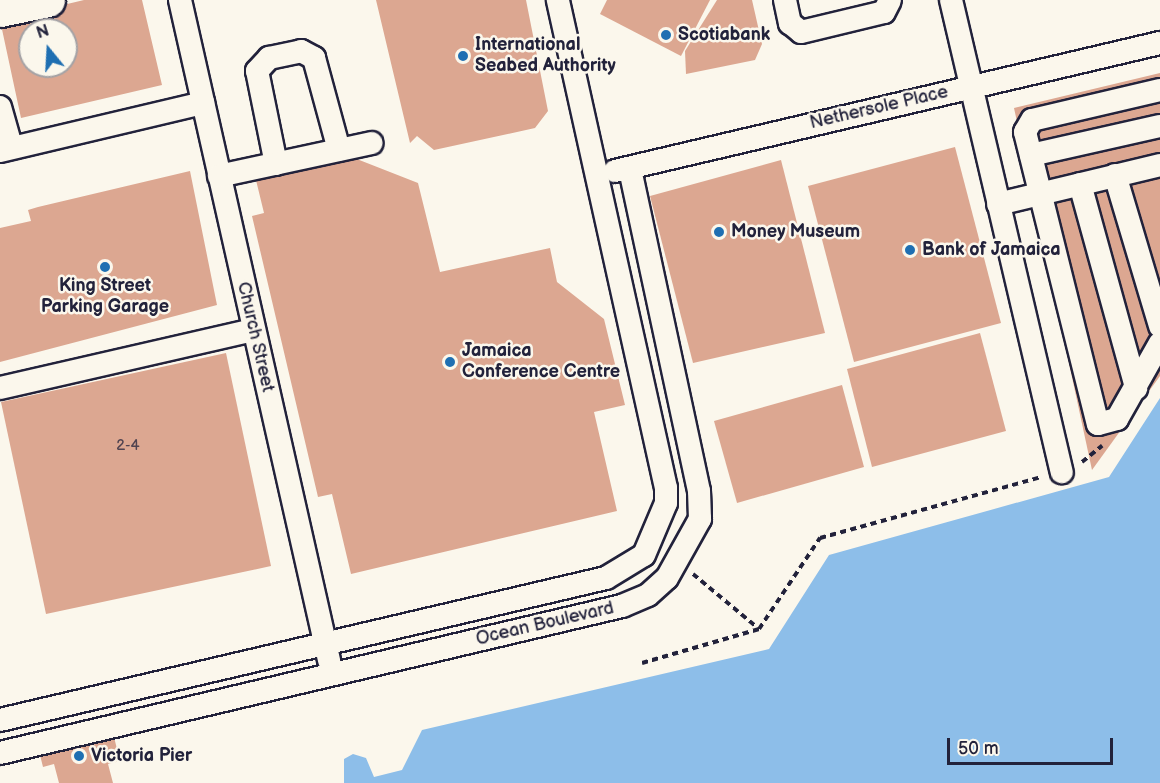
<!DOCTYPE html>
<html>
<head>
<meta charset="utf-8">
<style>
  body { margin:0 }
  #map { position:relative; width:1160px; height:783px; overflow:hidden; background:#fbf7ec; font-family:"Balsamiq Sans",sans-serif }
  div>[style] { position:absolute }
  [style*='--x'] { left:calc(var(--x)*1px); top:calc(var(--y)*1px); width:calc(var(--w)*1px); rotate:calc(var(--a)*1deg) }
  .water>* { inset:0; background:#8dbee9 }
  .building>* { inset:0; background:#dca791 }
  .path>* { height:4px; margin-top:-2px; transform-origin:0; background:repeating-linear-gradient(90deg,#22223b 0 6px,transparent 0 10.5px) }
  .roads { filter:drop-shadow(2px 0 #22223b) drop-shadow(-2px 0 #22223b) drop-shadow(0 2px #22223b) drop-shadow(0 -2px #22223b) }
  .minor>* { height:22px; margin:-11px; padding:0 11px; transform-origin:11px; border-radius:11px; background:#fbf7ec }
  .highway>* { height:33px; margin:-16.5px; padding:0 16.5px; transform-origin:16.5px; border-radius:16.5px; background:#fbf7ec }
  .dots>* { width:16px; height:16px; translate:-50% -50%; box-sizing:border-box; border:3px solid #fbf7ec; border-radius:50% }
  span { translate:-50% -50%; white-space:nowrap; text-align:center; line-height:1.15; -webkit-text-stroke:5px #fbf7ec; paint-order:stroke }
  .number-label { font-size:15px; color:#504350 }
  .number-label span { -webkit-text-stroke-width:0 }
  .poi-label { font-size:18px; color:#22223b; font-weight:700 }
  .left { translate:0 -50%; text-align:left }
  .street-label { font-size:18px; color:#22223b }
  .north { position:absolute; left:18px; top:18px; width:60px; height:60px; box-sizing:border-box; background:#fbf7ec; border:2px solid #a4a2a5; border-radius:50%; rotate:342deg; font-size:16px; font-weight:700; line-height:24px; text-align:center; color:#22223b }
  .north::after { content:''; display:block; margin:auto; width:21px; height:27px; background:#1f6fb2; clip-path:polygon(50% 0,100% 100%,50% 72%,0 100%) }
  .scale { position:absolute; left:947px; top:738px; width:166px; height:27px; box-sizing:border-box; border:3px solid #22223b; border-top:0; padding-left:8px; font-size:18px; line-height:21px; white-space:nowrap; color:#22223b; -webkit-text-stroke:4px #fbf7ec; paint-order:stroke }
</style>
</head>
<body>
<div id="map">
  <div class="water">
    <div style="clip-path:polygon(1160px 398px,1160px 783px,344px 783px,344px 759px,353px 754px,366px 758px,374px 777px,402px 770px,422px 730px,769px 649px,829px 555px,1109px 477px)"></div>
  </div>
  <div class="building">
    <div style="clip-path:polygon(evenodd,84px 0,142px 0,162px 85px,21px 118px,0 20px,84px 0,30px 30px,66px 30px,66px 66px,30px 66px,30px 30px)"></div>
    <div style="clip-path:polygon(376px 0,526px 0,548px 111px,535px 128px,434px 150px,417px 136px,410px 143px)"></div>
    <div style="clip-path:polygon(607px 0,710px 0,681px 56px,600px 14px)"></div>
    <div style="clip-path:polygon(717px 0,752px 0,762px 44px,755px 60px,686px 74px,685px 51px)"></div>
    <div style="clip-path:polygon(1160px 73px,1160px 376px,1092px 470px,1014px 108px)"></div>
    <div style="clip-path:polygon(955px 147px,1001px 323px,854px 362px,808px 186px)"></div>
    <div style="clip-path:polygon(344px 154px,418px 183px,440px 272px,550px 248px,557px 282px,604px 319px,625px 405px,594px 412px,617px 511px,351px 574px,332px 494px,318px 497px,252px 216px,264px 213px,255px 176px)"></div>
    <div style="clip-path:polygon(781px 160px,825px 333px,693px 363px,650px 196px)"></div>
    <div style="clip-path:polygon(190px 171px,217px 305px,0 362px,0 228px,31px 221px,28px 210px,38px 207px)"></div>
    <div style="clip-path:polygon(980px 333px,1006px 431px,872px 467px,847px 369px)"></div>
    <div style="clip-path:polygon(226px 353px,271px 566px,46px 614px,1px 402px)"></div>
    <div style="clip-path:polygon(842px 385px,864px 467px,737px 503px,714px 421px)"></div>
    <div style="clip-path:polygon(113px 733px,120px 761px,108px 764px,113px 783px,59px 783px,54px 764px,43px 767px,39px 751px)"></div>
  </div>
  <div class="path">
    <div style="--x:1082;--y:462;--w:26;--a:-39"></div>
    <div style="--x:693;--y:574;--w:86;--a:39.8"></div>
    <div style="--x:642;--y:663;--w:122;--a:-16.2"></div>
    <div style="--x:759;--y:629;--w:110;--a:-56.2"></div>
    <div style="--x:820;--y:538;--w:230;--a:-15.4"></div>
  </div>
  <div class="roads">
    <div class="minor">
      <div style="--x:180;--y:0;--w:677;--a:77.28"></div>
      <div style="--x:785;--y:0;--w:24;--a:78"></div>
      <div style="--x:790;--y:23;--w:14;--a:39"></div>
      <div style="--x:801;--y:32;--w:85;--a:-13.5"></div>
      <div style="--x:884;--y:12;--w:13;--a:-63"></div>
      <div style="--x:951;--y:0;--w:485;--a:76.8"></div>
      <div style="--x:1160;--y:90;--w:131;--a:166.8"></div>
      <div style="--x:1032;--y:120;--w:14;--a:120"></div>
      <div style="--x:1025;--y:132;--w:301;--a:76"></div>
      <div style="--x:1098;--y:424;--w:20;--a:-15"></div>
      <div style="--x:1117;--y:419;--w:87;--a:-60.5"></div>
      <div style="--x:0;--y:107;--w:41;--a:74.2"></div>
      <div style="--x:0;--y:151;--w:209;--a:-13.3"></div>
      <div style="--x:1031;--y:155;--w:132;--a:-12.7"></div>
      <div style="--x:276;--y:164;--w:95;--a:-101.5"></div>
      <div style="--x:257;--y:71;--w:18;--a:-47"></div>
      <div style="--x:269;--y:58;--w:33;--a:-12"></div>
      <div style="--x:301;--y:51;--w:15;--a:28"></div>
      <div style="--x:314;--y:58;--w:95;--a:74.8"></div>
      <div style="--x:615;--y:171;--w:560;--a:-13.22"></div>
      <div style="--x:1115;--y:175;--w:158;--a:73.4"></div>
      <div style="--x:219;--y:176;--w:156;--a:-12.2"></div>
      <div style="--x:1080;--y:184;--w:212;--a:74.6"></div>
      <div style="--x:998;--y:204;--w:167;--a:-13.5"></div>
      <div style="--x:0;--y:388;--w:260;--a:-12.9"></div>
      <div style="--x:0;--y:720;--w:622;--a:-13.19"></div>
      <div style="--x:606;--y:578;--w:44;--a:-31.2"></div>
      <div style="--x:644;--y:555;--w:56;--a:-67.1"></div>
      <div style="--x:666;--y:503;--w:15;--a:-90"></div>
      <div style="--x:666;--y:488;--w:500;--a:-102.5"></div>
      <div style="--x:0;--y:753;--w:639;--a:-13.3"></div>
      <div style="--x:622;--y:606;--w:28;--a:-23"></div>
      <div style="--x:648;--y:595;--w:25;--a:-42"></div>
      <div style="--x:667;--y:578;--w:68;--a:-60.8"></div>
      <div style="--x:700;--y:519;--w:28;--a:-92"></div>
      <div style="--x:699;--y:491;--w:330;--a:-102.1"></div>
    </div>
    <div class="highway">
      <div style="--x:0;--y:10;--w:49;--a:-11.8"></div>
    </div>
  </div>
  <div class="dots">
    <div style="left:666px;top:35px;background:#1f6fb2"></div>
    <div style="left:463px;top:56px;background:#1f6fb2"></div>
    <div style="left:719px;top:232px;background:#1f6fb2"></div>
    <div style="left:910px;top:250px;background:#1f6fb2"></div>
    <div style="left:105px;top:267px;background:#1f6fb2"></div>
    <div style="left:450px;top:362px;background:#1f6fb2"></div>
    <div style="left:79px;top:756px;background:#1f6fb2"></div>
  </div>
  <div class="number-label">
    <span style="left:128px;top:446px">2-4</span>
  </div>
  <div class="poi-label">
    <span class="left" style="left:678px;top:35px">Scotiabank</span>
    <span class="left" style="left:475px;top:56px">International<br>Seabed Authority</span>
    <span class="left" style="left:731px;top:232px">Money Museum</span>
    <span class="left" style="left:922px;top:250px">Bank of Jamaica</span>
    <span style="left:105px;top:297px">King Street<br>Parking Garage</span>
    <span class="left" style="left:462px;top:362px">Jamaica<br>Conference Centre</span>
    <span class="left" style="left:91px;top:756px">Victoria Pier</span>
  </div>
  <div class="street-label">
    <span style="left:879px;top:108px;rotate:-13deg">Nethersole Place</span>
    <span style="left:255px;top:337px;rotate:77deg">Church Street</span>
    <span style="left:545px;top:624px;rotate:-13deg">Ocean Boulevard</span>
  </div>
  <div class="north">N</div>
  <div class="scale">50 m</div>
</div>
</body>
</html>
